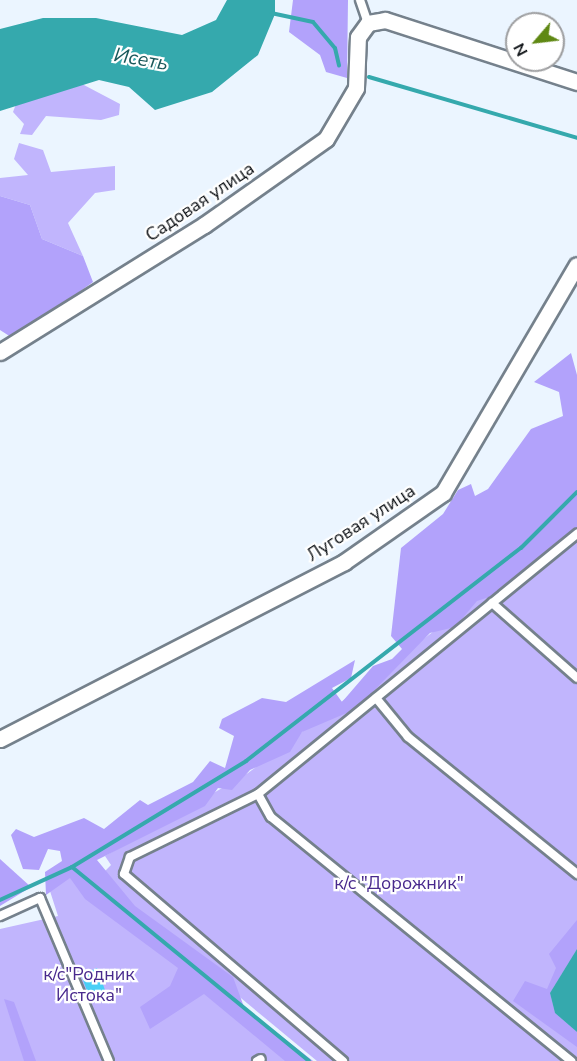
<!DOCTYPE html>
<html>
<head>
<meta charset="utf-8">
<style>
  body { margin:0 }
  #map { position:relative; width:577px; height:1061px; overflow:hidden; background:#ebf5ff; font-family:"Nunito Sans",sans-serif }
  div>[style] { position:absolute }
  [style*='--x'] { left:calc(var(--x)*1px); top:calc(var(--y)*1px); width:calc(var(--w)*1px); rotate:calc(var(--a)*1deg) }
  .green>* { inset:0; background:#c1b5fd }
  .forest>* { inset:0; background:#b2a2fb }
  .water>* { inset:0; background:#35a9ad }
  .stream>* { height:4px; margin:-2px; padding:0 2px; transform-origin:2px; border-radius:2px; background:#35a9ad }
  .building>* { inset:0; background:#49cff6 }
  .roads { filter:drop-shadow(2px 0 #75818c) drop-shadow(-2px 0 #75818c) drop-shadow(0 2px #75818c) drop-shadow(0 -2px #75818c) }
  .service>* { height:8px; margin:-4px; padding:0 4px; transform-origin:4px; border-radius:4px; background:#fff }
  .minor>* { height:15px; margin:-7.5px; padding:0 7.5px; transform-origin:7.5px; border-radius:7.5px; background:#fff }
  span { translate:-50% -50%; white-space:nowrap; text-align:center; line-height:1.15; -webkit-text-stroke:4.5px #fff; paint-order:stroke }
  .street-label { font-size:18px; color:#090d11 }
  .park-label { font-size:18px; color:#48298d }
  .water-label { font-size:20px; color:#1a595b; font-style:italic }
  .north { position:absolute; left:505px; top:12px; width:60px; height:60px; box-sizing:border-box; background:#fff; border:2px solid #9d9ea0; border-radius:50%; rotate:242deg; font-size:16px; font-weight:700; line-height:24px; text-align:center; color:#090d11 }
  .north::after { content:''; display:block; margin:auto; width:21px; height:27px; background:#5f8813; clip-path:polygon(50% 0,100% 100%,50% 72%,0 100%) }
</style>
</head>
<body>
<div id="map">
  <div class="green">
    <div style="clip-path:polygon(82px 84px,120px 104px,119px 115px,101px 120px,46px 116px,32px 135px,20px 134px,24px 124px,13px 112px,16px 104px)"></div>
    <div style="clip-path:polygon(19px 143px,43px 150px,51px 172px,115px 166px,115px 190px,95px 193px,68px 223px,83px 256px,42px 239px,30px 205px,0 196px,0 178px,28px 175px,14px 159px)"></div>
    <div style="clip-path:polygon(577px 522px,577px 1061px,317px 1061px,97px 879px,111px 865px,105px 856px,248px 773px)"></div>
    <div style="clip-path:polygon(72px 874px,303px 1061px,0 1061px,0 929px,58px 916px,49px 888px)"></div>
  </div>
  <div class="forest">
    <div style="clip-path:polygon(293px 0,348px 0,347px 78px,326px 72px,320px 55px,289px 32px)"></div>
    <div style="clip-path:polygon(0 196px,30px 205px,42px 239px,83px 256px,93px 282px,14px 339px,0 330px)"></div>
    <div style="clip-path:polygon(571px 353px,577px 375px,577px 530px,498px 594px,477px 601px,455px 627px,430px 633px,356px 709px,302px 732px,290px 752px,250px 770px,232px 790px,218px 788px,205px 806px,97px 860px,135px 906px,233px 977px,244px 1007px,313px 1061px,285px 1061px,204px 994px,150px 1029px,140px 1007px,170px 986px,178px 968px,85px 899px,70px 878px,46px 895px,45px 872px,62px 861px,60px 851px,48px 849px,39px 870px,23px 869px,11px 835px,16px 829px,34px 837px,84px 818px,104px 829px,140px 800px,148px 805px,193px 782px,210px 761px,225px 768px,234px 736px,219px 728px,222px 719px,262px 698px,286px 702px,355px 660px,351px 678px,332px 688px,342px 702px,373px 666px,392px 659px,402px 649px,391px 636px,401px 548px,443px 514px,458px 490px,471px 484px,475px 496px,488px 489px,531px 429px,563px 416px,559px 392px,534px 382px)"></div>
    <div style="clip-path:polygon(0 859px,31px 887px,0 906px)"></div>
    <div style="clip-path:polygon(577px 920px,577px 949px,550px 993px,555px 1013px,577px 1032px,577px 1047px,513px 1001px,525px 981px,547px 989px,556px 968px,549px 954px)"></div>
    <div style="clip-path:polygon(4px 999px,14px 1002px,36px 1061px,24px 1061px)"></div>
  </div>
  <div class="water">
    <div style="clip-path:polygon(227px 0,275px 0,275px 14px,258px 55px,212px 92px,155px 110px,129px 87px,99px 80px,0 111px,0 29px,43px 18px,96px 18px,182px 35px,216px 20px)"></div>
    <div style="clip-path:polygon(577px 949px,577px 1032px,555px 1013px,550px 993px)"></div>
  </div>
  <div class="stream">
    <div style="--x:271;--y:13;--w:43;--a:12.1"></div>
    <div style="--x:313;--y:22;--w:34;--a:50"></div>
    <div style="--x:335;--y:48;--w:18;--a:77"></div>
    <div style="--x:369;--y:77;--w:217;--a:16.3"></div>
    <div style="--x:72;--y:867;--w:306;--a:39.3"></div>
    <div style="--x:0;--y:900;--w:79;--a:-24.6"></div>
    <div style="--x:72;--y:867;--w:204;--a:-31.3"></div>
    <div style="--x:246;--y:761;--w:348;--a:-37.8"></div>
    <div style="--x:521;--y:548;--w:79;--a:-45"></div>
  </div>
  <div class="building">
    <div style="clip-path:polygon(97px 968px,105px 990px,89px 996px,81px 975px)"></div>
  </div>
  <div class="roads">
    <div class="service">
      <div style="--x:360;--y:0;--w:24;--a:71"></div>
      <div style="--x:492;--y:603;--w:113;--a:41.4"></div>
      <div style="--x:376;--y:698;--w:50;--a:50.6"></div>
      <div style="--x:408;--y:737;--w:218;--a:39"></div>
      <div style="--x:258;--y:794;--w:26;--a:61"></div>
      <div style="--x:271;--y:817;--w:387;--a:39.1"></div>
      <div style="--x:0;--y:916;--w:44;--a:-24.2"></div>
      <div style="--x:40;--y:898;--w:177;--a:67.1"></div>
      <div style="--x:257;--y:1061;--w:4;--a:-27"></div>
      <div style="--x:343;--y:1061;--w:288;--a:-139.5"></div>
      <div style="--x:124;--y:874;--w:18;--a:-71"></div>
      <div style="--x:130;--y:857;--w:143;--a:-26.2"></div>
      <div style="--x:258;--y:794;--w:412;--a:-39.2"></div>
    </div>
    <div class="minor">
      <div style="--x:0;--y:352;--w:240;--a:-31.9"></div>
      <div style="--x:204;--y:225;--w:149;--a:-35.2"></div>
      <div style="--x:326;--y:139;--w:59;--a:-59.5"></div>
      <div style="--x:356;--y:88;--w:51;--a:-87.8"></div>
      <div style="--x:358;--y:37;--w:17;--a:-54"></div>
      <div style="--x:368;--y:23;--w:17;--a:-10"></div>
      <div style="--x:385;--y:20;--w:202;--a:17.9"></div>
      <div style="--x:0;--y:739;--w:387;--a:-27.2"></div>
      <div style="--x:344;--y:562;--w:121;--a:-34.9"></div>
      <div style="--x:443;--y:493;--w:264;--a:-59.6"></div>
    </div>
  </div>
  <div class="street-label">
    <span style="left:200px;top:202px;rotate:-34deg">Садовая улица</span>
    <span style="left:361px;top:523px;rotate:-33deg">Луговая улица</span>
  </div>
  <div class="park-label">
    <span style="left:399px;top:883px">к/с "Дорожник"</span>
    <span style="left:89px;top:985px">к/с"Родник<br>Истока"</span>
  </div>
  <div class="water-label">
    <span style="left:141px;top:59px;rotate:10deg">Исеть</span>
  </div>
  <div class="north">N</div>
</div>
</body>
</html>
